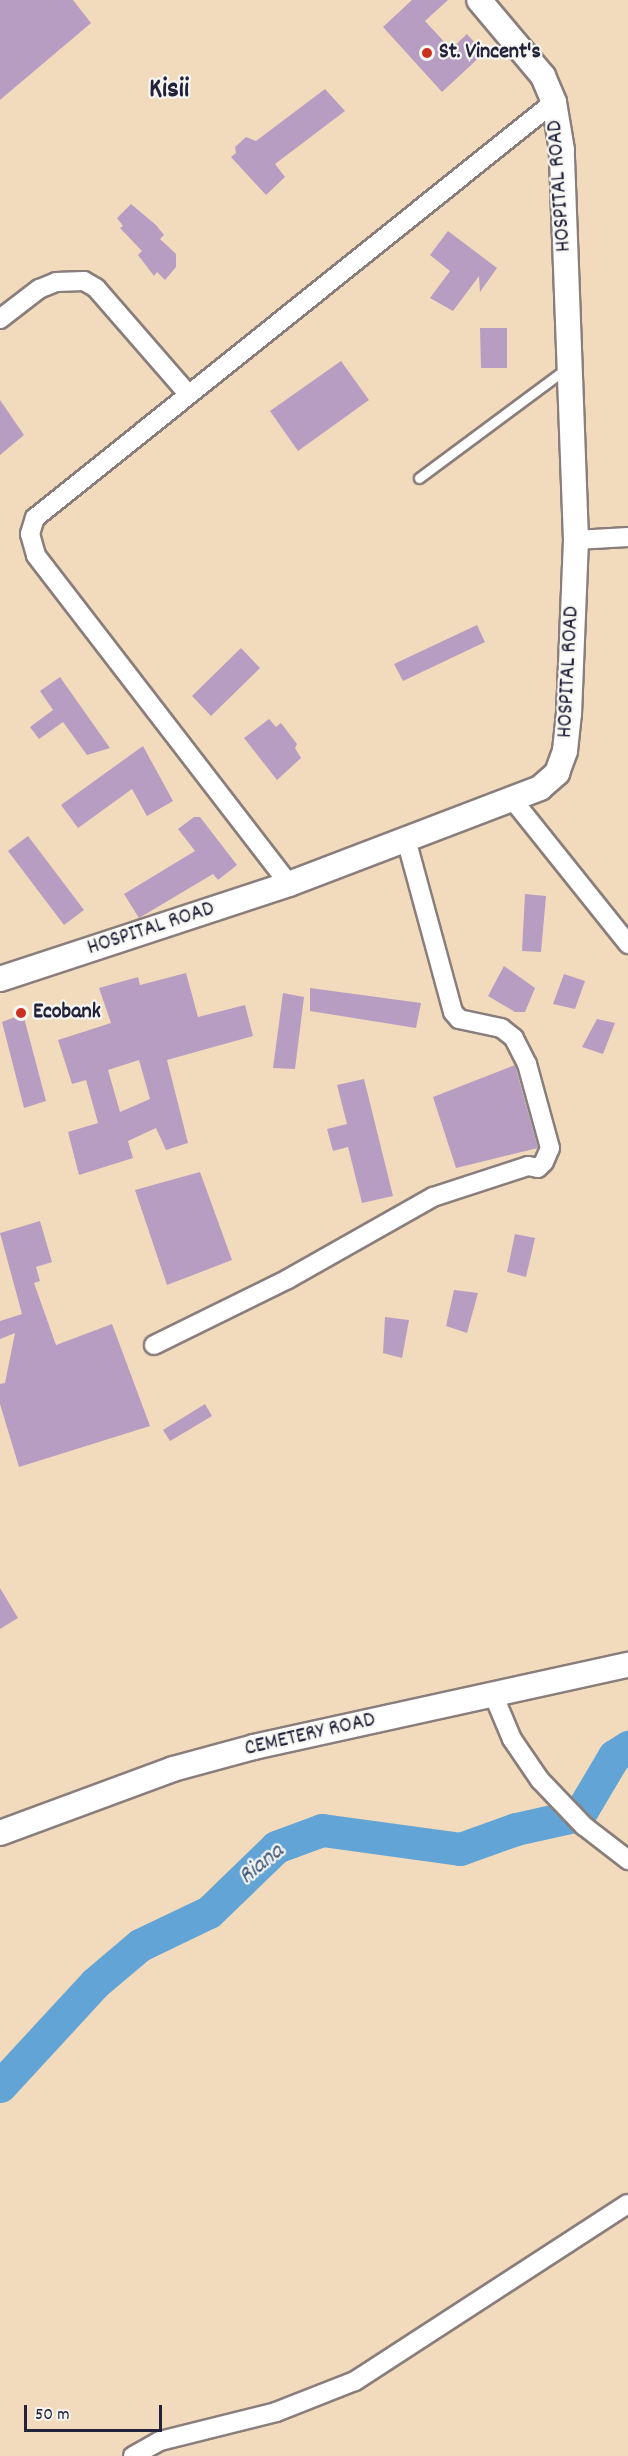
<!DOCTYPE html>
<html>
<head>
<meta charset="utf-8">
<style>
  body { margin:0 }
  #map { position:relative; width:628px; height:2456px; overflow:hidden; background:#f2dbbc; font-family:Dekko,sans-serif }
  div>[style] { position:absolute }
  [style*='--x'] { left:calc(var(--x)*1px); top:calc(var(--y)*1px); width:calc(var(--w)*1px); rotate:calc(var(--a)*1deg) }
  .river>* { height:33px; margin:-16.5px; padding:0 16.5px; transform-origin:16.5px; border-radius:16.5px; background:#62a4d5 }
  .building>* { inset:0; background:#b89dc3 }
  .roads { filter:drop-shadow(2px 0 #8a7e7c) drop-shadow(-2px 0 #8a7e7c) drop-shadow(0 2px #8a7e7c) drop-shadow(0 -2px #8a7e7c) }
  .lane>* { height:9px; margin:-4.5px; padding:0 4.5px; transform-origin:4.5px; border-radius:4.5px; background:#fff }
  .street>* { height:18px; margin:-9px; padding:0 9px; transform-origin:9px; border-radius:9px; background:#fff }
  .secondary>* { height:24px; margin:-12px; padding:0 12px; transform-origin:12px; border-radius:12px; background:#fff }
  .dots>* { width:16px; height:16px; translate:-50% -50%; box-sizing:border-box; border:3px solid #f6f6f2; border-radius:50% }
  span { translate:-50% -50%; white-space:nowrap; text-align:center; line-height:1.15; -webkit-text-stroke:4.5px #f6f6f2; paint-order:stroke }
  .poi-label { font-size:22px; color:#22223b; font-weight:700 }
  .left { translate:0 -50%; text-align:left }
  .street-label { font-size:22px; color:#22223b }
  .water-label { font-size:24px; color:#3c5679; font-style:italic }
  .district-label { font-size:28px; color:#22223b; font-weight:700 }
  .scale { position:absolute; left:24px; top:2405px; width:138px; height:27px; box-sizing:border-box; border:3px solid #22223b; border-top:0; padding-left:8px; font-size:18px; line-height:21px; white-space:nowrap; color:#22223b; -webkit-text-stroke:4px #f6f6f2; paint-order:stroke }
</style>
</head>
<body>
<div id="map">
  <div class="river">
    <div style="--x:0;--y:2086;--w:140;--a:-47.3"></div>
    <div style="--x:95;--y:1983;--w:59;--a:-40.2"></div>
    <div style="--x:140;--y:1945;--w:76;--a:-25.6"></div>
    <div style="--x:209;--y:1912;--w:93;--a:-44.1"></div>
    <div style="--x:276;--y:1847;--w:49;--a:-20.3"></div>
    <div style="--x:322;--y:1830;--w:139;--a:7.8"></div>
    <div style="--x:460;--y:1849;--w:59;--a:-19.7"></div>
    <div style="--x:516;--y:1829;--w:65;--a:-12.5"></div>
    <div style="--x:579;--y:1815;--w:69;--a:-59.3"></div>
    <div style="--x:614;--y:1756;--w:17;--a:-33"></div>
  </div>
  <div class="building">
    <div style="clip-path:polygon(0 0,73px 0,91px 23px,0 100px)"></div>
    <div style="clip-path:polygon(412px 0,448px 0,425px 21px,451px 49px,467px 34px,484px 53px,442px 92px,383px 27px)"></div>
    <div style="clip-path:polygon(325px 89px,345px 111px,275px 164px,285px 177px,266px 195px,231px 157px,236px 153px,235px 147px,246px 137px,256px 141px)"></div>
    <div style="clip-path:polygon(131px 204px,156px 225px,164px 235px,160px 239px,176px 254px,176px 267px,165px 280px,157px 272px,154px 276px,138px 255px,142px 251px,120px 228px,123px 226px,117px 218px)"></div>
    <div style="clip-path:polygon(448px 231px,497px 268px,480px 292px,479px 276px,453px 311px,430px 298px,450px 271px,430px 255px)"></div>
    <div style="clip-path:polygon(480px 328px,507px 328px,507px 368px,481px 368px)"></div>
    <div style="clip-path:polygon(341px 361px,369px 400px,298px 451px,270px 411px)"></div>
    <div style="clip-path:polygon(0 400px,24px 435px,0 455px)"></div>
    <div style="clip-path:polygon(477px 625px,485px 642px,403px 681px,394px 664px)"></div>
    <div style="clip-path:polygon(241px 648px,260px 668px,211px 716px,192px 696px)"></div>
    <div style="clip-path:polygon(60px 677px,110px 748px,87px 755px,63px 722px,39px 739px,30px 727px,53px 710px,40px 691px)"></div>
    <div style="clip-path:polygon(269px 719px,276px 727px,281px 723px,297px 744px,295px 748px,301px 758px,277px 780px,244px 738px)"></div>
    <div style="clip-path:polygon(143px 746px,173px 801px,147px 816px,132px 789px,78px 828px,61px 805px)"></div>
    <div style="clip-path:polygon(194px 817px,200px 817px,237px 865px,218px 880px,213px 874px,139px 918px,124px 894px,195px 851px,178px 829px)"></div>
    <div style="clip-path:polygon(28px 836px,84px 910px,64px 925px,8px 851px)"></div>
    <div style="clip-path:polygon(525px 894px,546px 896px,541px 952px,522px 951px)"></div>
    <div style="clip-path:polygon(504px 966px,535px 988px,525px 1012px,515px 1012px,488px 996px)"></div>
    <div style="clip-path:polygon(evenodd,186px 973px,198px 1017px,245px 1005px,253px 1036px,167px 1060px,188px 1143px,166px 1150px,156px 1128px,128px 1141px,133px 1158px,79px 1175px,68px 1132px,98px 1123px,86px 1080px,72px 1084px,58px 1040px,111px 1023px,99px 988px,138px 977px,140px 985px,186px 973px,139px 1060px,150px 1099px,120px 1112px,108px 1070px,139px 1060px)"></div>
    <div style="clip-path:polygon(564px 974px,585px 981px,575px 1009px,553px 1004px)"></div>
    <div style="clip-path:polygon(310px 988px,421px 1003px,416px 1028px,310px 1011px)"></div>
    <div style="clip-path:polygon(283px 993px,304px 997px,295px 1069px,273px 1068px)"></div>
    <div style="clip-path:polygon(23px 1014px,46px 1101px,24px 1108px,2px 1022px)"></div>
    <div style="clip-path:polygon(597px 1019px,615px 1023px,603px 1054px,582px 1047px)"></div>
    <div style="clip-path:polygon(515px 1065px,538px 1148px,456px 1168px,433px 1097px)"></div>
    <div style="clip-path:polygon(364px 1079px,393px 1196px,362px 1203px,348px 1147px,333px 1151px,327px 1129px,347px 1124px,337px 1085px)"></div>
    <div style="clip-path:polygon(200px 1172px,232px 1260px,167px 1285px,135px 1190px)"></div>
    <div style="clip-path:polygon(40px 1221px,52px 1262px,36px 1267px,40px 1281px,34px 1283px,56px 1345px,112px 1324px,150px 1426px,19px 1467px,0 1404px,0 1384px,5px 1383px,15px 1333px,0 1339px,0 1321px,22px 1314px,0 1233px)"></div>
    <div style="clip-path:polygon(515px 1234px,535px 1238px,526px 1277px,507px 1272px)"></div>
    <div style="clip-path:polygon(454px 1290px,478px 1293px,467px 1333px,446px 1326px)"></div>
    <div style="clip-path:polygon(385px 1317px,409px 1320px,402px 1358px,383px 1353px)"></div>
    <div style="clip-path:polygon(205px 1404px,212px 1416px,170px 1441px,163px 1430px)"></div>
    <div style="clip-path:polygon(0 1588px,18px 1618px,0 1629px)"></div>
  </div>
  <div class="roads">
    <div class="lane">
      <div style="--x:419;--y:478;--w:184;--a:-36.6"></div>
    </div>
    <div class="street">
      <div style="--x:0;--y:319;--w:49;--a:-37.6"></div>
      <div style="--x:39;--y:289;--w:18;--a:-22"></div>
      <div style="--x:56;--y:282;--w:28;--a:-2"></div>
      <div style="--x:84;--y:281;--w:14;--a:30"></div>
      <div style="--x:96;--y:288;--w:140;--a:49"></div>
      <div style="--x:576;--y:540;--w:52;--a:-3.3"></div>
      <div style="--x:512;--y:799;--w:186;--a:51.3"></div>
      <div style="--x:289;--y:884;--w:415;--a:-127.6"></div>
      <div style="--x:36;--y:555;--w:22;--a:-106"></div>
      <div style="--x:30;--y:534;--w:17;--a:-73"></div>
      <div style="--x:35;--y:518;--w:665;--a:-38.71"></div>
      <div style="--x:154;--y:1345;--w:149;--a:-26.2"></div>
      <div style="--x:288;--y:1279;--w:167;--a:-29.5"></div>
      <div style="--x:433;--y:1197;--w:100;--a:-18.1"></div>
      <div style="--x:528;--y:1166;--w:10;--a:11"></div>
      <div style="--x:538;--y:1168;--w:8;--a:-45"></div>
      <div style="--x:544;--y:1162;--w:15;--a:-67"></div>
      <div style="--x:550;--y:1148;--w:87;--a:-105.3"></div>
      <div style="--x:527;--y:1064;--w:29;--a:-117"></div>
      <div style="--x:514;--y:1038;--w:16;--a:-142"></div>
      <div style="--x:501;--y:1028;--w:43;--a:-167.9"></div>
      <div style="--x:459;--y:1019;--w:9;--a:-131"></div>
      <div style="--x:453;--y:1012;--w:179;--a:-105.2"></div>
      <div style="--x:493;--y:1694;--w:49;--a:67.1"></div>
      <div style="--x:512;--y:1739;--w:50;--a:55.7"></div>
      <div style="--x:540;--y:1780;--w:64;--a:46.3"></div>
      <div style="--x:584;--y:1826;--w:56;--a:37.7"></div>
      <div style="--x:133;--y:2456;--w:31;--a:-29"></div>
      <div style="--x:160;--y:2441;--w:120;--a:-14"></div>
      <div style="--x:276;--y:2412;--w:85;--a:-21.4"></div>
      <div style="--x:355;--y:2381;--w:325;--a:-33"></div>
    </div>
    <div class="secondary">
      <div style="--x:0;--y:979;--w:304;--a:-18.2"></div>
      <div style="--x:289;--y:884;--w:269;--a:-20.9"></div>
      <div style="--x:540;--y:788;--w:23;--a:-41"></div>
      <div style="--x:557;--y:773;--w:23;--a:-70"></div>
      <div style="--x:565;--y:751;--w:37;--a:-84"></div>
      <div style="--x:569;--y:714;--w:174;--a:-87.7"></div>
      <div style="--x:576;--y:540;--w:390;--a:-92.1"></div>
      <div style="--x:562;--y:150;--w:49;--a:-99.5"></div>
      <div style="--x:554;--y:102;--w:28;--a:-113"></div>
      <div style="--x:543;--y:76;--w:99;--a:-130.1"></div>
      <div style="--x:0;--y:1833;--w:184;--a:-20.3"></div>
      <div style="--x:173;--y:1769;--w:84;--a:-15.2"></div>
      <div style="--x:254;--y:1747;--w:383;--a:-12.4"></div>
    </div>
  </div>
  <div class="dots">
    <div style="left:427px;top:53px;background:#c8321e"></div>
    <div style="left:21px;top:1013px;background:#c8321e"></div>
  </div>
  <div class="poi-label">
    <span class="left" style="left:439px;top:53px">St. Vincent's</span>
    <span class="left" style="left:33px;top:1013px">Ecobank</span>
  </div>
  <div class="street-label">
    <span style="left:560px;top:186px;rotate:-94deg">HOSPITAL ROAD</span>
    <span style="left:569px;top:672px;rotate:-87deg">HOSPITAL ROAD</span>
    <span style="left:151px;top:929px;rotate:-18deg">HOSPITAL ROAD</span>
    <span style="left:310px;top:1735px;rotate:-13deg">CEMETERY ROAD</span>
  </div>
  <div class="water-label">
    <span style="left:262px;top:1865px;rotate:-39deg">Riana</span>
  </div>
  <div class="district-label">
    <span style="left:169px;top:91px">Kisii</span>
  </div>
  <div class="scale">50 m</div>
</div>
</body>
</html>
